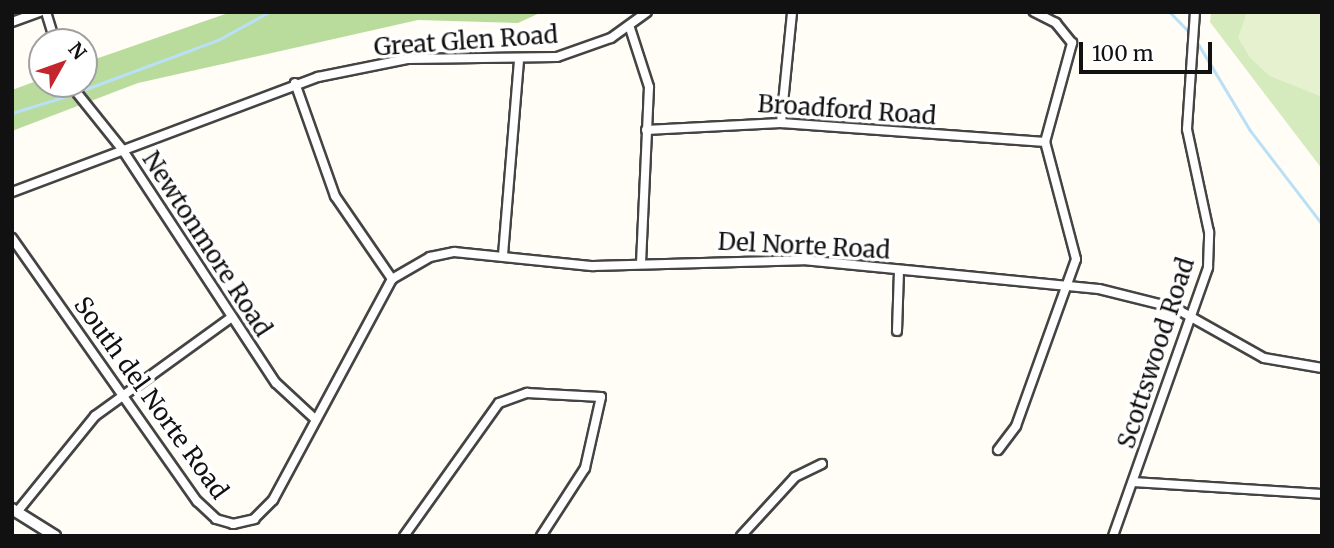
<!DOCTYPE html>
<html>
<head>
<meta charset="utf-8">
<style>
  body { margin:0 }
  #map { position:relative; width:1334px; height:548px; overflow:hidden; background:#fffdf5; font-family:Merriweather,serif }
  div>[style] { position:absolute }
  [style*='--x'] { left:calc(var(--x)*1px); top:calc(var(--y)*1px); width:calc(var(--w)*1px); rotate:calc(var(--a)*1deg) }
  .green>* { inset:0; background:#d5ebbd }
  .forest>* { inset:0; background:#b9dc9c }
  .pitch>* { inset:0; background:#e6f2cf }
  .stream>* { height:2.5px; margin:-1.25px; padding:0 1.25px; transform-origin:1.25px; border-radius:1.25px; background:#b9e0f7 }
  .roads { filter:drop-shadow(2px 0 #444) drop-shadow(-2px 0 #444) drop-shadow(0 2px #444) drop-shadow(0 -2px #444) }
  .minor>* { height:8px; margin:-4px; padding:0 4px; transform-origin:4px; border-radius:4px; background:#fff }
  .tertiary>* { height:10px; margin:-5px; padding:0 5px; transform-origin:5px; border-radius:5px; background:#fff }
  span { translate:-50% -50%; white-space:nowrap; text-align:center; line-height:1.15; -webkit-text-stroke:7px #fff; paint-order:stroke }
  .street-label { font-size:24px; color:#111 }
  .frame { position:absolute; inset:0; border:14px solid #111; pointer-events:none }
  .north { position:absolute; left:28px; top:28px; width:70px; height:70px; box-sizing:border-box; background:#fff; border:2px solid #a0a0a0; border-radius:50%; rotate:50deg; font-size:19px; font-weight:700; line-height:28px; text-align:center; color:#111 }
  .north::after { content:''; display:block; margin:auto; width:24px; height:32px; background:#c4262e; clip-path:polygon(50% 0,100% 100%,50% 72%,0 100%) }
  .scale { position:absolute; left:1079px; top:42px; width:133px; height:32px; box-sizing:border-box; border:4px solid #111; border-top:0; padding-left:9px; font-size:21px; line-height:24px; white-space:nowrap; color:#111; -webkit-text-stroke:5px #fff; paint-order:stroke }
</style>
</head>
<body>
<div id="map">
  <div class="green">
    <div style="clip-path:polygon(1211px 12px,1322px 12px,1322px 169px,1210px 22px)"></div>
  </div>
  <div class="forest">
    <div style="clip-path:polygon(231px 12px,542px 12px,518px 23px,418px 20px,138px 83px,12px 131px,12px 90px,42px 79px,84px 84px,84px 63px)"></div>
  </div>
  <div class="pitch">
    <div style="clip-path:polygon(1247px 12px,1322px 12px,1322px 97px,1270px 76px,1251px 59px,1238px 38px)"></div>
  </div>
  <div class="stream">
    <div style="--x:1170;--y:12;--w:32;--a:46"></div>
    <div style="--x:1196;--y:40;--w:105;--a:59"></div>
    <div style="--x:1250;--y:130;--w:118;--a:52.5"></div>
    <div style="--x:86;--y:89;--w:141;--a:-20.4"></div>
    <div style="--x:218;--y:40;--w:58;--a:-28.8"></div>
    <div style="--x:12;--y:113;--w:58;--a:-17.2"></div>
  </div>
  <div class="roads">
    <div class="minor">
      <div style="--x:46;--y:12;--w:31;--a:73"></div>
      <div style="--x:12;--y:22;--w:30;--a:-20"></div>
      <div style="--x:630;--y:28;--w:62;--a:72.1"></div>
      <div style="--x:649;--y:87;--w:176;--a:92.6"></div>
      <div style="--x:295;--y:83;--w:120;--a:70.5"></div>
      <div style="--x:335;--y:196;--w:101;--a:55.5"></div>
      <div style="--x:70;--y:84;--w:83;--a:51.3"></div>
      <div style="--x:122;--y:149;--w:280;--a:56.7"></div>
      <div style="--x:276;--y:383;--w:54;--a:42.8"></div>
      <div style="--x:781;--y:123;--w:112;--a:-84.3"></div>
      <div style="--x:646;--y:130;--w:135;--a:-3"></div>
      <div style="--x:781;--y:123;--w:265;--a:4.1"></div>
      <div style="--x:12;--y:192;--w:327;--a:-20.6"></div>
      <div style="--x:318;--y:77;--w:91;--a:-11.4"></div>
      <div style="--x:407;--y:59;--w:150;--a:-0.8"></div>
      <div style="--x:557;--y:57;--w:57;--a:-19.4"></div>
      <div style="--x:611;--y:38;--w:44;--a:-35.8"></div>
      <div style="--x:12;--y:238;--w:322;--a:54.9"></div>
      <div style="--x:197;--y:501;--w:26;--a:43"></div>
      <div style="--x:216;--y:519;--w:18;--a:16"></div>
      <div style="--x:233;--y:524;--w:22;--a:-13"></div>
      <div style="--x:254;--y:519;--w:27;--a:-45"></div>
      <div style="--x:273;--y:500;--w:251;--a:-61.7"></div>
      <div style="--x:392;--y:279;--w:44;--a:-30.1"></div>
      <div style="--x:430;--y:257;--w:25;--a:-12"></div>
      <div style="--x:454;--y:252;--w:140;--a:5.8"></div>
      <div style="--x:593;--y:266;--w:210;--a:-1.6"></div>
      <div style="--x:803;--y:260;--w:297;--a:5.6"></div>
      <div style="--x:1099;--y:289;--w:78;--a:14"></div>
      <div style="--x:1175;--y:308;--w:102;--a:29.3"></div>
      <div style="--x:1264;--y:358;--w:59;--a:9.8"></div>
      <div style="--x:503;--y:255;--w:194;--a:-85.3"></div>
      <div style="--x:897;--y:331;--w:61;--a:-88.1"></div>
      <div style="--x:998;--y:450;--w:30;--a:-53"></div>
      <div style="--x:1016;--y:426;--w:177;--a:-70.2"></div>
      <div style="--x:1076;--y:259;--w:121;--a:-104.8"></div>
      <div style="--x:1045;--y:142;--w:103;--a:-74.7"></div>
      <div style="--x:1072;--y:43;--w:26;--a:-129"></div>
      <div style="--x:1056;--y:23;--w:25;--a:-153"></div>
      <div style="--x:1133;--y:482;--w:189;--a:3.6"></div>
      <div style="--x:17;--y:512;--w:124;--a:-50.9"></div>
      <div style="--x:95;--y:416;--w:169;--a:-35.9"></div>
      <div style="--x:404;--y:536;--w:163;--a:-54.5"></div>
      <div style="--x:499;--y:403;--w:30;--a:-20"></div>
      <div style="--x:527;--y:393;--w:74;--a:3.1"></div>
      <div style="--x:601;--y:397;--w:73;--a:102.7"></div>
      <div style="--x:585;--y:468;--w:81;--a:122.9"></div>
      <div style="--x:741;--y:536;--w:80;--a:-47.5"></div>
      <div style="--x:795;--y:477;--w:30;--a:-26"></div>
      <div style="--x:1113;--y:536;--w:285;--a:-70.5"></div>
      <div style="--x:1208;--y:267;--w:35;--a:-88"></div>
      <div style="--x:1209;--y:232;--w:105;--a:-102.1"></div>
      <div style="--x:1187;--y:129;--w:117;--a:-86.1"></div>
    </div>
    <div class="tertiary">
      <div style="--x:12;--y:509;--w:51;--a:32.1"></div>
    </div>
  </div>
  <div class="street-label">
    <span style="left:466px;top:41px;rotate:-4deg">Great Glen Road</span>
    <span style="left:847px;top:110px;rotate:4deg">Broadford Road</span>
    <span style="left:207px;top:244px;rotate:57deg">Newtonmore Road</span>
    <span style="left:804px;top:246px;rotate:3deg">Del Norte Road</span>
    <span style="left:1156px;top:353px;rotate:-72deg">Scottswood Road</span>
    <span style="left:151px;top:398px;rotate:54deg">South del Norte Road</span>
  </div>
  <div class="frame"></div>
  <div class="north">N</div>
  <div class="scale">100 m</div>
</div>
</body>
</html>
